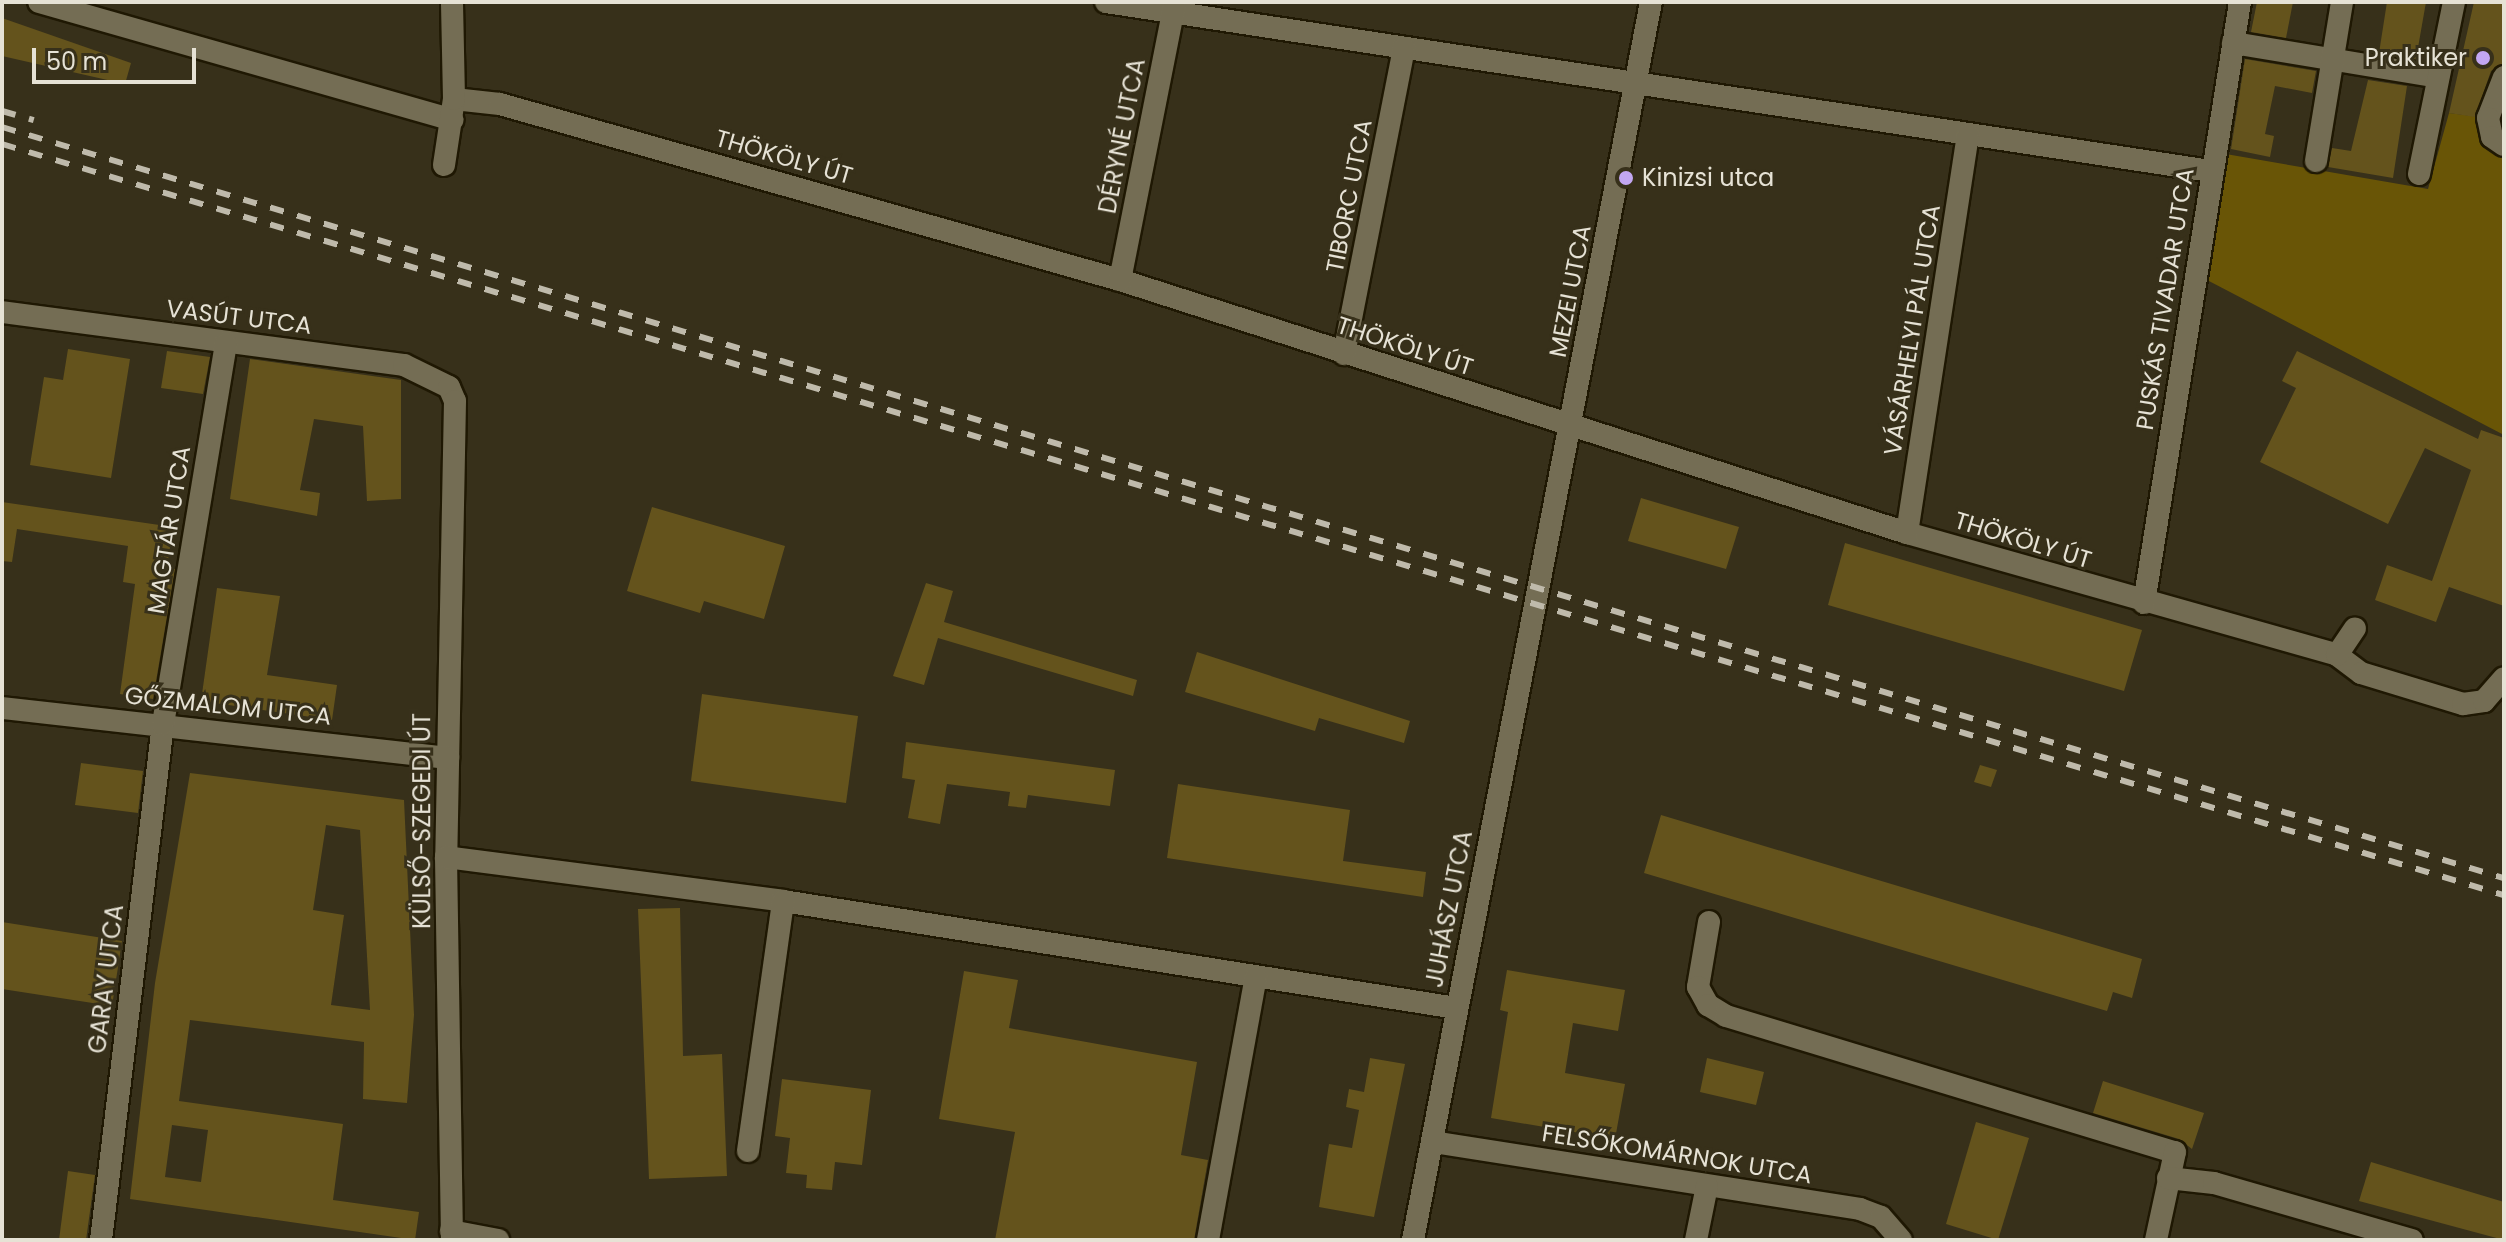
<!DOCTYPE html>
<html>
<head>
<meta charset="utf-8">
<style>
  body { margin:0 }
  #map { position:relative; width:2506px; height:1242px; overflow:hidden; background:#37301a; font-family:Poppins,sans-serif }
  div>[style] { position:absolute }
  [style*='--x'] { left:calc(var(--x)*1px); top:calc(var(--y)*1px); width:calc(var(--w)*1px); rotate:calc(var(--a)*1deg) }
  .green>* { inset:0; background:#695506 }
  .building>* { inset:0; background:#64531c }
  .roads { filter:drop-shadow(2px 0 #1f1803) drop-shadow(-2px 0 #1f1803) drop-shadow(0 2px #1f1803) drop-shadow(0 -2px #1f1803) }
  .minor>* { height:22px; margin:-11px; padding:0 11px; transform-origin:11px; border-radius:11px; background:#746d54 }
  .rail>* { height:6px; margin-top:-3px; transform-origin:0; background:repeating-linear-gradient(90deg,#bfbaab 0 14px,transparent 0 28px) }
  .dots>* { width:22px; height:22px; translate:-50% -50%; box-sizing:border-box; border:4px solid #37301a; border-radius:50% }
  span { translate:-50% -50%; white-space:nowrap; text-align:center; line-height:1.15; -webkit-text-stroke:6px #37301a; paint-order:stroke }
  .poi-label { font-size:24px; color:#e6e2d5 }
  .right { translate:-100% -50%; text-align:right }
  .left { translate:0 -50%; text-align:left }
  .street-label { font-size:24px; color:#e6e2d5 }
  .frame { position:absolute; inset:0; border:4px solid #e6e2d5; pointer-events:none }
  .scale { position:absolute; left:32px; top:48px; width:164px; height:36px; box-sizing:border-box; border:4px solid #e6e2d5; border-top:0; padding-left:10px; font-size:24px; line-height:28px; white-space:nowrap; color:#e6e2d5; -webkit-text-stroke:6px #37301a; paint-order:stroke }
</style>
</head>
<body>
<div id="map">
  <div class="green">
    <div style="clip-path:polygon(2449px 113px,2504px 120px,2504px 435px,2207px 280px,2220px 153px,2428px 189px)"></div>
  </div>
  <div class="building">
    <div style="clip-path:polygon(2257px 2px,2293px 2px,2286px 38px,2251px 32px)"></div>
    <div style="clip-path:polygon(2387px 2px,2426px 2px,2416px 59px,2379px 53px)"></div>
    <div style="clip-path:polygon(2474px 2px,2504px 2px,2504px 63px,2491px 71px,2475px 117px,2449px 113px)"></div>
    <div style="clip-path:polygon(2px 18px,131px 63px,125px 84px,2px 56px)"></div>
    <div style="clip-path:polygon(2245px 59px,2316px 71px,2312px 93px,2275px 86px,2265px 134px,2274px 136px,2270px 157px,2231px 149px)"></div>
    <div style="clip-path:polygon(2368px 80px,2407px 86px,2393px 178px,2328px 167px,2332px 148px,2351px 151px)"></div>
    <div style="clip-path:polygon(68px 349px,130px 359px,111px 478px,30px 465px,44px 377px,63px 380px)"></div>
    <div style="clip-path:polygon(167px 351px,210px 357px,203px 394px,161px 388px)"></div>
    <div style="clip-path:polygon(2297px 351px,2478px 439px,2481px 430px,2504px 438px,2504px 606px,2449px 587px,2436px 622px,2375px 600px,2387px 565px,2432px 581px,2471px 470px,2425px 448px,2388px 524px,2260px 462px,2296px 388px,2282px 381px)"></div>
    <div style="clip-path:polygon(250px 359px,401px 380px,401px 499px,367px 501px,363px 426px,314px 419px,300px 490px,320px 493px,317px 516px,230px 499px)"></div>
    <div style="clip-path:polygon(1641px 498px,1739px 527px,1726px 569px,1628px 541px)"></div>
    <div style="clip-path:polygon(2px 502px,173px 527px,167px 567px,175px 569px,153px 699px,120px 694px,135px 584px,123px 582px,128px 546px,17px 529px,12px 562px,2px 561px)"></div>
    <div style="clip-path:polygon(652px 507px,785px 546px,764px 619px,704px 601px,700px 613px,627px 591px)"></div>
    <div style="clip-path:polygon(1845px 543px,2142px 630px,2124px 691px,1828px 605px)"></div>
    <div style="clip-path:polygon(926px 583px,953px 591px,944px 622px,1137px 680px,1133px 696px,938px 638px,924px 685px,893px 676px)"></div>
    <div style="clip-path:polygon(217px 588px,280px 596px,267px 675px,337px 685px,332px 720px,201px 701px)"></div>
    <div style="clip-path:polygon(1197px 652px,1410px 721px,1404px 743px,1319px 718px,1315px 731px,1185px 692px)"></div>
    <div style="clip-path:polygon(702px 694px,858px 716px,846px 803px,691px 781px)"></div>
    <div style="clip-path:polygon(906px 742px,1115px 770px,1110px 806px,1028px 795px,1026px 808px,1008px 806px,1010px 792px,947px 784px,940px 824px,908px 818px,915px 780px,902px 778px)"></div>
    <div style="clip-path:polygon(81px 763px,143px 771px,138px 813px,75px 805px)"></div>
    <div style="clip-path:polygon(1980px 765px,1997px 770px,1991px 787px,1974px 782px)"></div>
    <div style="clip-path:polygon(evenodd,190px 773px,404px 800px,414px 1015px,407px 1103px,363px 1099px,364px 1042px,190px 1020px,179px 1101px,343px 1124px,333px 1200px,419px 1212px,415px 1240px,130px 1199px,155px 983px,190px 773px,326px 825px,360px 830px,370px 1010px,331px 1005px,344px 915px,313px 910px,326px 825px,190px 773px,172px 1125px,208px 1130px,201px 1182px,165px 1177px,172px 1125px)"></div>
    <div style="clip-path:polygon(1178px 784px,1350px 810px,1343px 861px,1426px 872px,1423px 897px,1167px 858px)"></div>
    <div style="clip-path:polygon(1661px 815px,2142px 959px,2132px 998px,2113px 992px,2107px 1011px,1644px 873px)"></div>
    <div style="clip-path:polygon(680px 908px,683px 1056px,722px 1054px,727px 1176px,649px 1179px,638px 909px)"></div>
    <div style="clip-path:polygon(2px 922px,122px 941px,112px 1006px,2px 989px)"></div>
    <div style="clip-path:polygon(1507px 970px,1625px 990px,1618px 1031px,1573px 1023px,1565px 1073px,1625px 1084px,1615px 1139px,1491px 1118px,1508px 1012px,1500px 1010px)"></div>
    <div style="clip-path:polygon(964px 971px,1018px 980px,1009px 1028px,1197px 1062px,1181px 1155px,1208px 1160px,1194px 1240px,995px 1240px,1015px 1132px,939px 1119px)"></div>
    <div style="clip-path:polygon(1370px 1058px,1405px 1064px,1374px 1217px,1319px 1207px,1329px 1144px,1352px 1148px,1359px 1110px,1346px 1107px,1349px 1089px,1364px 1092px)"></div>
    <div style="clip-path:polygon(1707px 1058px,1764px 1072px,1756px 1105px,1700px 1092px)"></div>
    <div style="clip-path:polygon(782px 1079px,871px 1090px,862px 1165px,835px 1162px,832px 1190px,806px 1188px,807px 1175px,786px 1173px,790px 1138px,775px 1136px)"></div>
    <div style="clip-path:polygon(2103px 1081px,2204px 1113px,2192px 1149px,2179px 1139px,2093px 1113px)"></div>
    <div style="clip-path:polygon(1976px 1122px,2029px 1138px,1998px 1240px,1946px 1224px)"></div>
    <div style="clip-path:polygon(2371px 1162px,2504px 1202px,2504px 1240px,2359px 1201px)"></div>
    <div style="clip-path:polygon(68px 1171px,95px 1175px,86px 1240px,59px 1240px)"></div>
  </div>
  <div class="roads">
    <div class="minor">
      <div style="--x:39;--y:2;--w:430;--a:15.9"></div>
      <div style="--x:1106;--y:2;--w:1118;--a:8.7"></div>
      <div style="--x:2233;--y:43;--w:208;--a:9.4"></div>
      <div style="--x:2504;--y:77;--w:44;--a:111.3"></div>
      <div style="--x:2488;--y:118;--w:19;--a:78"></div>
      <div style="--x:2492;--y:137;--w:14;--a:34"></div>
      <div style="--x:454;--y:99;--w:46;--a:6.2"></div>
      <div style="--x:500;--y:104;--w:644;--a:15.85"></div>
      <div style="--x:1120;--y:280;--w:827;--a:17.82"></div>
      <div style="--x:1907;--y:533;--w:447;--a:15.8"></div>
      <div style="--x:2337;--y:655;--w:30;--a:37"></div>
      <div style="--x:2361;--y:673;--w:107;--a:16.9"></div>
      <div style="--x:2463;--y:704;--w:21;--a:-8"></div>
      <div style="--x:2484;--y:701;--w:30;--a:-49"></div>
      <div style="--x:2316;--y:161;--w:161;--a:-80.7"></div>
      <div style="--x:444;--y:165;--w:67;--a:-81.4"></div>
      <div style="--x:454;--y:99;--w:97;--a:-91.2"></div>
      <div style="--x:2419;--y:174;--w:176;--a:-78.5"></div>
      <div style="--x:1120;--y:280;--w:283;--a:-78.8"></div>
      <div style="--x:2;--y:312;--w:405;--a:7.5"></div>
      <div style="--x:404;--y:365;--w:50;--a:26.1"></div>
      <div style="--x:449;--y:387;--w:15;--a:67"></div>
      <div style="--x:455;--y:401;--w:456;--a:91.1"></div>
      <div style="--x:446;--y:857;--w:383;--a:89.1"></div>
      <div style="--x:1344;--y:354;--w:312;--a:-78.9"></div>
      <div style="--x:1907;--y:533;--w:403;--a:-81.3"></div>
      <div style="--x:2144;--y:603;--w:609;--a:-80.92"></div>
      <div style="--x:2337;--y:655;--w:32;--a:-56"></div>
      <div style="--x:2;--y:708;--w:449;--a:6.4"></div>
      <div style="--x:446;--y:857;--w:340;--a:7.4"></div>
      <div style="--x:783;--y:901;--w:681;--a:9.03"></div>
      <div style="--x:1709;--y:922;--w:66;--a:99.6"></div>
      <div style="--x:1698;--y:987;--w:21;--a:61"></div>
      <div style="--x:1708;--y:1005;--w:21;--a:31"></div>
      <div style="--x:1726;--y:1016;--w:469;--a:16.9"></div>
      <div style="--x:2175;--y:1152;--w:90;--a:102.2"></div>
      <div style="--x:1433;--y:1142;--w:432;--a:8.9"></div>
      <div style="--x:1860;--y:1209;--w:22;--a:21"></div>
      <div style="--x:1881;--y:1217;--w:30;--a:49"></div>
      <div style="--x:748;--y:1151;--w:252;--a:-82"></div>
      <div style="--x:2168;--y:1178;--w:46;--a:6.2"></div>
      <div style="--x:2214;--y:1183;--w:206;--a:16.1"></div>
      <div style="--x:451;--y:1231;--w:48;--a:10.8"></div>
      <div style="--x:101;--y:1240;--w:520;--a:-83.15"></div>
      <div style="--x:163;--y:724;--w:385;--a:-80.6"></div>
      <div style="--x:1208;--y:1240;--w:267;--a:-79.7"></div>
      <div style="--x:1413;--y:1240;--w:1261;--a:-79.12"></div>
      <div style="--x:1696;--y:1240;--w:55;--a:-78.5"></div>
    </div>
  </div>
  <div class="rail">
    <div style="--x:2;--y:111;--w:33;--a:16"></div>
    <div style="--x:2;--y:127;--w:2612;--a:16.71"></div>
    <div style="--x:2;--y:144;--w:2612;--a:16.71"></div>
  </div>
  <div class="dots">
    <div style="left:2483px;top:58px;background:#c3a7f2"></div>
    <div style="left:1626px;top:178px;background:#c3a7f2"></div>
  </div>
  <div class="poi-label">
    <span class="right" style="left:2467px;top:58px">Praktiker</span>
    <span class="left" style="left:1642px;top:178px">Kinizsi utca</span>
  </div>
  <div class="street-label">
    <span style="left:1122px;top:136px;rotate:-79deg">DÉRYNÉ UTCA</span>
    <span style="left:784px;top:157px;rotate:16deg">THÖKÖLY ÚT</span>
    <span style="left:1349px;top:196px;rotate:-79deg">TIBORC UTCA</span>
    <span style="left:1570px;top:291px;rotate:-79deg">MEZEI UTCA</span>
    <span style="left:2165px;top:299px;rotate:-81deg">PUSKÁS TIVADAR UTCA</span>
    <span style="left:239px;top:317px;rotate:7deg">VASÚT UTCA</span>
    <span style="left:1912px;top:330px;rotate:-81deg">VÁSÁRHELYI PÁL UTCA</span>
    <span style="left:1405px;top:346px;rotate:18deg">THÖKÖLY ÚT</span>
    <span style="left:169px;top:530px;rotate:-81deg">MAGTÁR UTCA</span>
    <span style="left:2023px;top:540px;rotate:17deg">THÖKÖLY ÚT</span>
    <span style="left:228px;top:706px;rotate:6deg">GŐZMALOM UTCA</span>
    <span style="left:422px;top:821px;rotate:-90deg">KÜLSŐ-SZEGEDI ÚT</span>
    <span style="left:1449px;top:909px;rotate:-79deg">JUHÁSZ UTCA</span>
    <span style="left:106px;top:979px;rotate:-83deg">GARAY UTCA</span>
    <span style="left:1677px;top:1154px;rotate:9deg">FELSŐKOMÁRNOK UTCA</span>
  </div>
  <div class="frame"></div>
  <div class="scale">50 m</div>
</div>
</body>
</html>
